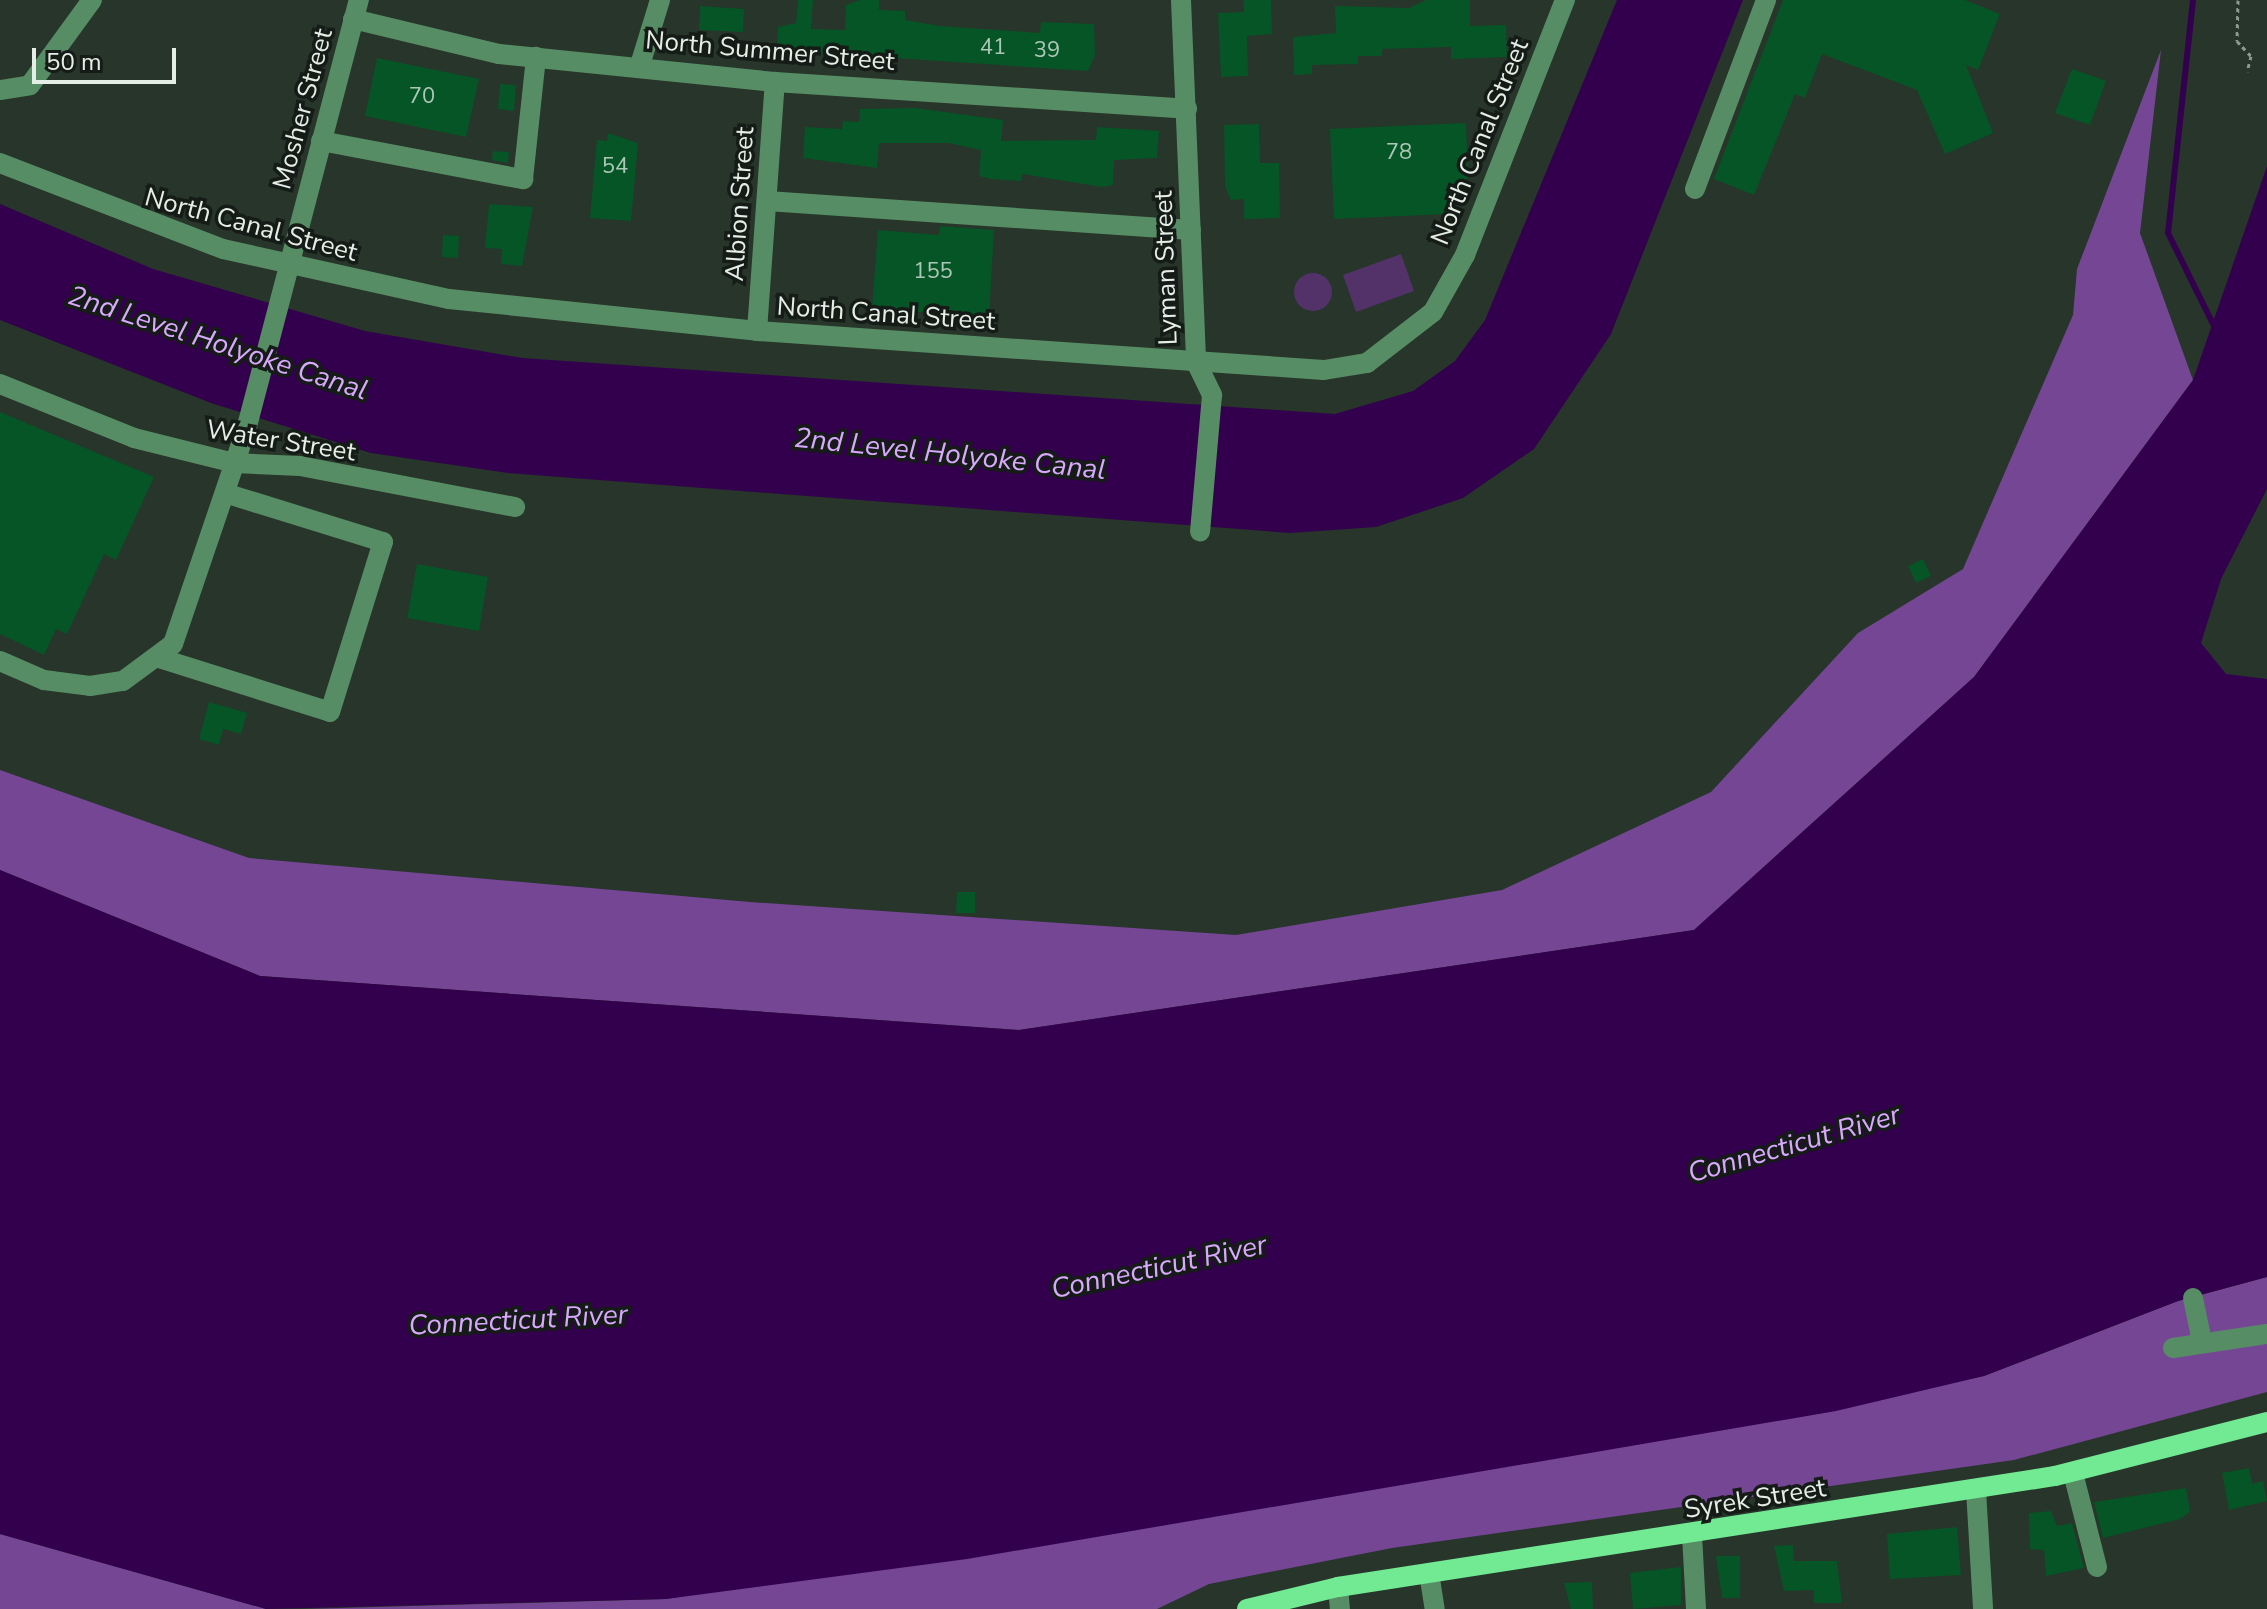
<!DOCTYPE html>
<html>
<head>
<meta charset="utf-8">
<style>
  body { margin:0 }
  #map { position:relative; width:2267px; height:1609px; overflow:hidden; background:#27352a; font-family:"Nunito Sans",sans-serif }
  div>[style] { position:absolute }
  [style*='--x'] { left:calc(var(--x)*1px); top:calc(var(--y)*1px); width:calc(var(--w)*1px); rotate:calc(var(--a)*1deg) }
  .green>* { inset:0; background:#53326a }
  .round { border-radius:50% }
  .forest>* { inset:0; background:#744694 }
  .water>* { inset:0; background:#33004d }
  .stream>* { height:6px; margin:-3px; padding:0 3px; transform-origin:3px; border-radius:3px; background:#33004d }
  .building>* { inset:0; background:#065526 }
  .path>* { height:3px; margin-top:-1.5px; transform-origin:0; background:repeating-linear-gradient(90deg,#8e9990 0 4px,transparent 0 8px) }
  .minor>* { height:20px; margin:-10px; padding:0 10px; transform-origin:10px; border-radius:10px; background:#578d64 }
  .major>* { height:20px; margin:-10px; padding:0 10px; transform-origin:10px; border-radius:10px; background:#72e993 }
  span { translate:-50% -50%; white-space:nowrap; text-align:center; line-height:1.15; -webkit-text-stroke:7px #151b16; paint-order:stroke }
  .number-label { font-size:22px; color:#acc7b6 }
  .number-label span { -webkit-text-stroke-width:0 }
  .street-label { font-size:26px; color:#e4ede6 }
  .water-label { font-size:28px; color:#d8a8fd; font-style:italic }
  .scale { position:absolute; left:32px; top:48px; width:144px; height:36px; box-sizing:border-box; border:4px solid #e4ede6; border-top:0; padding-left:10px; font-size:24px; line-height:28px; white-space:nowrap; color:#e4ede6; -webkit-text-stroke:6px #151b16; paint-order:stroke }
</style>
</head>
<body>
<div id="map">
  <div class="green">
    <div style="clip-path:polygon(1401px 254px,1414px 291px,1356px 312px,1343px 275px)"></div>
    <div class="round" style="left:1294px;top:273px;width:38px;height:38px"></div>
  </div>
  <div class="forest">
    <div style="clip-path:polygon(2161px 50px,2140px 233px,2193px 380px,1974px 677px,1694px 930px,1019px 1030px,260px 976px,0 870px,0 770px,249px 858px,750px 902px,1236px 935px,1502px 890px,1711px 792px,1858px 633px,1963px 569px,2073px 315px,2077px 269px)"></div>
    <div style="clip-path:polygon(2267px 1277px,2267px 1392px,2014px 1460px,1392px 1548px,1209px 1584px,1157px 1609px,305px 1609px,666px 1599px,1984px 1376px,2178px 1301px)"></div>
    <div style="clip-path:polygon(0 1534px,266px 1609px,0 1609px)"></div>
  </div>
  <div class="water">
    <div style="clip-path:polygon(1617px 0,1743px 0,1611px 334px,1534px 449px,1463px 498px,1376px 527px,1290px 533px,508px 473px,371px 453px,211px 403px,0 320px,0 204px,153px 269px,365px 331px,522px 358px,1335px 414px,1413px 391px,1455px 361px,1485px 320px)"></div>
    <div style="clip-path:polygon(2267px 166px,2267px 489px,2221px 579px,2201px 643px,2226px 674px,2267px 679px,2267px 1277px,2178px 1301px,1984px 1376px,1836px 1411px,967px 1559px,666px 1599px,266px 1609px,0 1534px,0 870px,260px 976px,1019px 1030px,1694px 930px,1974px 677px,2193px 380px)"></div>
  </div>
  <div class="stream">
    <div style="--x:2193;--y:0;--w:234;--a:96.1"></div>
    <div style="--x:2168;--y:233;--w:102;--a:63.7"></div>
  </div>
  <div class="building">
    <div style="clip-path:polygon(798px 0,813px 0,811px 29px,845px 30px,846px 5px,860px 0,879px 0,879px 10px,905px 11px,905px 20px,940px 26px,1040px 33px,1041px 22px,1094px 24px,1095px 55px,1088px 71px,777px 50px,778px 27px,796px 23px)"></div>
    <div style="clip-path:polygon(1243px 0,1271px 0,1272px 34px,1247px 36px,1248px 76px,1221px 77px,1218px 13px,1244px 12px)"></div>
    <div style="clip-path:polygon(1426px 0,1470px 0,1470px 26px,1506px 25px,1507px 57px,1451px 59px,1451px 47px,1382px 49px,1382px 56px,1358px 56px,1358px 64px,1312px 65px,1312px 74px,1294px 75px,1293px 37px,1336px 33px,1335px 6px,1409px 8px)"></div>
    <div style="clip-path:polygon(1783px 0,1965px 0,2000px 14px,1978px 70px,1966px 65px,1993px 133px,1945px 154px,1917px 90px,1822px 54px,1805px 98px,1795px 94px,1754px 195px,1714px 179px)"></div>
    <div style="clip-path:polygon(700px 6px,744px 9px,743px 32px,699px 30px)"></div>
    <div style="clip-path:polygon(377px 58px,479px 79px,466px 137px,365px 116px)"></div>
    <div style="clip-path:polygon(2072px 69px,2106px 81px,2090px 125px,2055px 113px)"></div>
    <div style="clip-path:polygon(500px 84px,516px 85px,514px 111px,498px 109px)"></div>
    <div style="clip-path:polygon(915px 108px,1003px 120px,1001px 141px,1096px 140px,1097px 127px,1159px 131px,1157px 158px,1114px 160px,1113px 185px,1102px 187px,1022px 174px,1021px 181px,991px 179px,979px 176px,981px 150px,948px 143px,879px 143px,877px 168px,803px 158px,805px 127px,842px 129px,843px 121px,859px 122px,860px 109px)"></div>
    <div style="clip-path:polygon(1466px 123px,1468px 177px,1448px 196px,1448px 214px,1334px 219px,1330px 129px)"></div>
    <div style="clip-path:polygon(1259px 124px,1260px 163px,1279px 163px,1280px 218px,1244px 219px,1244px 199px,1231px 200px,1225px 186px,1224px 125px)"></div>
    <div style="clip-path:polygon(608px 133px,638px 143px,631px 221px,590px 218px,597px 140px,607px 141px)"></div>
    <div style="clip-path:polygon(493px 151px,509px 152px,508px 163px,492px 160px)"></div>
    <div style="clip-path:polygon(489px 204px,533px 207px,522px 266px,501px 264px,502px 249px,485px 248px)"></div>
    <div style="clip-path:polygon(940px 226px,994px 230px,989px 318px,872px 308px,878px 230px,939px 235px)"></div>
    <div style="clip-path:polygon(443px 235px,459px 236px,458px 258px,442px 257px)"></div>
    <div style="clip-path:polygon(0 412px,154px 477px,116px 560px,104px 554px,67px 634px,56px 629px,44px 655px,0 634px)"></div>
    <div style="clip-path:polygon(1923px 559px,1931px 576px,1916px 583px,1908px 566px)"></div>
    <div style="clip-path:polygon(417px 564px,488px 577px,479px 631px,407px 618px)"></div>
    <div style="clip-path:polygon(209px 702px,247px 713px,241px 734px,223px 729px,219px 745px,199px 739px)"></div>
    <div style="clip-path:polygon(957px 892px,975px 892px,975px 913px,956px 913px)"></div>
    <div style="clip-path:polygon(2249px 1468px,2252px 1484px,2263px 1481px,2267px 1501px,2229px 1510px,2222px 1473px)"></div>
    <div style="clip-path:polygon(2186px 1488px,2190px 1512px,2180px 1519px,2103px 1538px,2094px 1502px)"></div>
    <div style="clip-path:polygon(2051px 1511px,2057px 1526px,2072px 1523px,2084px 1568px,2046px 1576px,2044px 1550px,2030px 1549px,2029px 1513px)"></div>
    <div style="clip-path:polygon(1957px 1527px,1961px 1575px,1890px 1579px,1887px 1534px)"></div>
    <div style="clip-path:polygon(1793px 1545px,1794px 1561px,1837px 1561px,1842px 1603px,1814px 1603px,1814px 1590px,1784px 1591px,1774px 1546px)"></div>
    <div style="clip-path:polygon(1716px 1556px,1740px 1556px,1740px 1598px,1722px 1598px)"></div>
    <div style="clip-path:polygon(1681px 1567px,1681px 1605px,1633px 1609px,1630px 1573px)"></div>
    <div style="clip-path:polygon(1592px 1582px,1593px 1609px,1571px 1609px,1564px 1583px)"></div>
  </div>
  <div class="path">
    <div style="--x:2238;--y:0;--w:41;--a:91.4"></div>
    <div style="--x:2237;--y:41;--w:21;--a:47"></div>
    <div style="--x:2251;--y:56;--w:16;--a:104"></div>
  </div>
  <div class="minor">
    <div style="--x:1181;--y:0;--w:362;--a:87.6"></div>
    <div style="--x:1196;--y:362;--w:37;--a:64"></div>
    <div style="--x:1212;--y:395;--w:137;--a:95"></div>
    <div style="--x:353;--y:19;--w:150;--a:13.5"></div>
    <div style="--x:499;--y:54;--w:277;--a:5.8"></div>
    <div style="--x:775;--y:82;--w:413;--a:3.7"></div>
    <div style="--x:640;--y:65;--w:68;--a:-72.9"></div>
    <div style="--x:0;--y:90;--w:30;--a:-9"></div>
    <div style="--x:30;--y:85;--w:105;--a:-53.9"></div>
    <div style="--x:321;--y:141;--w:206;--a:10.7"></div>
    <div style="--x:523;--y:179;--w:123;--a:-83.9"></div>
    <div style="--x:0;--y:163;--w:239;--a:21.1"></div>
    <div style="--x:223;--y:249;--w:231;--a:12.5"></div>
    <div style="--x:449;--y:299;--w:310;--a:5.9"></div>
    <div style="--x:757;--y:331;--w:568;--a:3.93"></div>
    <div style="--x:1324;--y:370;--w:44;--a:-9.2"></div>
    <div style="--x:1367;--y:363;--w:83;--a:-37.7"></div>
    <div style="--x:1433;--y:312;--w:65;--a:-60.7"></div>
    <div style="--x:1465;--y:255;--w:274;--a:-68.6"></div>
    <div style="--x:1695;--y:189;--w:202;--a:-69.4"></div>
    <div style="--x:767;--y:201;--w:425;--a:3.9"></div>
    <div style="--x:757;--y:331;--w:250;--a:-85.9"></div>
    <div style="--x:0;--y:384;--w:144;--a:21.9"></div>
    <div style="--x:134;--y:438;--w:103;--a:14"></div>
    <div style="--x:234;--y:463;--w:66;--a:2.6"></div>
    <div style="--x:300;--y:466;--w:219;--a:10.8"></div>
    <div style="--x:159;--y:658;--w:179;--a:17.5"></div>
    <div style="--x:330;--y:712;--w:178;--a:-72.7"></div>
    <div style="--x:383;--y:542;--w:165;--a:-162.8"></div>
    <div style="--x:0;--y:661;--w:48;--a:23.4"></div>
    <div style="--x:44;--y:680;--w:46;--a:7.4"></div>
    <div style="--x:90;--y:686;--w:33;--a:-9"></div>
    <div style="--x:123;--y:681;--w:62;--a:-36.5"></div>
    <div style="--x:173;--y:644;--w:226;--a:-71.2"></div>
    <div style="--x:246;--y:430;--w:445;--a:-75.3"></div>
    <div style="--x:2193;--y:1298;--w:45;--a:78.4"></div>
    <div style="--x:2173;--y:1348;--w:95;--a:-8.5"></div>
    <div style="--x:2073;--y:1473;--w:97;--a:75.7"></div>
    <div style="--x:1976;--y:1490;--w:119;--a:86.6"></div>
    <div style="--x:1692;--y:1535;--w:74;--a:86.9"></div>
    <div style="--x:1429;--y:1573;--w:36;--a:81"></div>
    <div style="--x:1338;--y:1587;--w:22;--a:85"></div>
  </div>
  <div class="major">
    <div style="--x:1247;--y:1609;--w:94;--a:-13.6"></div>
    <div style="--x:1338;--y:1587;--w:726;--a:-8.8"></div>
    <div style="--x:2055;--y:1476;--w:219;--a:-14.3"></div>
  </div>
  <div class="number-label">
    <span style="left:993px;top:48px">41</span>
    <span style="left:1047px;top:51px">39</span>
    <span style="left:422px;top:97px">70</span>
    <span style="left:1399px;top:153px">78</span>
    <span style="left:615px;top:167px">54</span>
    <span style="left:933px;top:272px">155</span>
  </div>
  <div class="street-label">
    <span style="left:770px;top:51px;rotate:5deg">North Summer Street</span>
    <span style="left:303px;top:109px;rotate:-75deg">Mosher Street</span>
    <span style="left:1480px;top:142px;rotate:-68deg">North Canal Street</span>
    <span style="left:740px;top:204px;rotate:-86deg">Albion Street</span>
    <span style="left:251px;top:225px;rotate:15deg">North Canal Street</span>
    <span style="left:1166px;top:268px;rotate:-92deg">Lyman Street</span>
    <span style="left:886px;top:314px;rotate:4deg">North Canal Street</span>
    <span style="left:281px;top:441px;rotate:9deg">Water Street</span>
    <span style="left:1755px;top:1499px;rotate:-9deg">Syrek Street</span>
  </div>
  <div class="water-label">
    <span style="left:218px;top:343px;rotate:18deg">2nd Level Holyoke Canal</span>
    <span style="left:950px;top:454px;rotate:6deg">2nd Level Holyoke Canal</span>
    <span style="left:1794px;top:1144px;rotate:-16deg">Connecticut River</span>
    <span style="left:1159px;top:1267px;rotate:-12deg">Connecticut River</span>
    <span style="left:518px;top:1320px;rotate:-3deg">Connecticut River</span>
  </div>
  <div class="scale">50 m</div>
</div>
</body>
</html>
